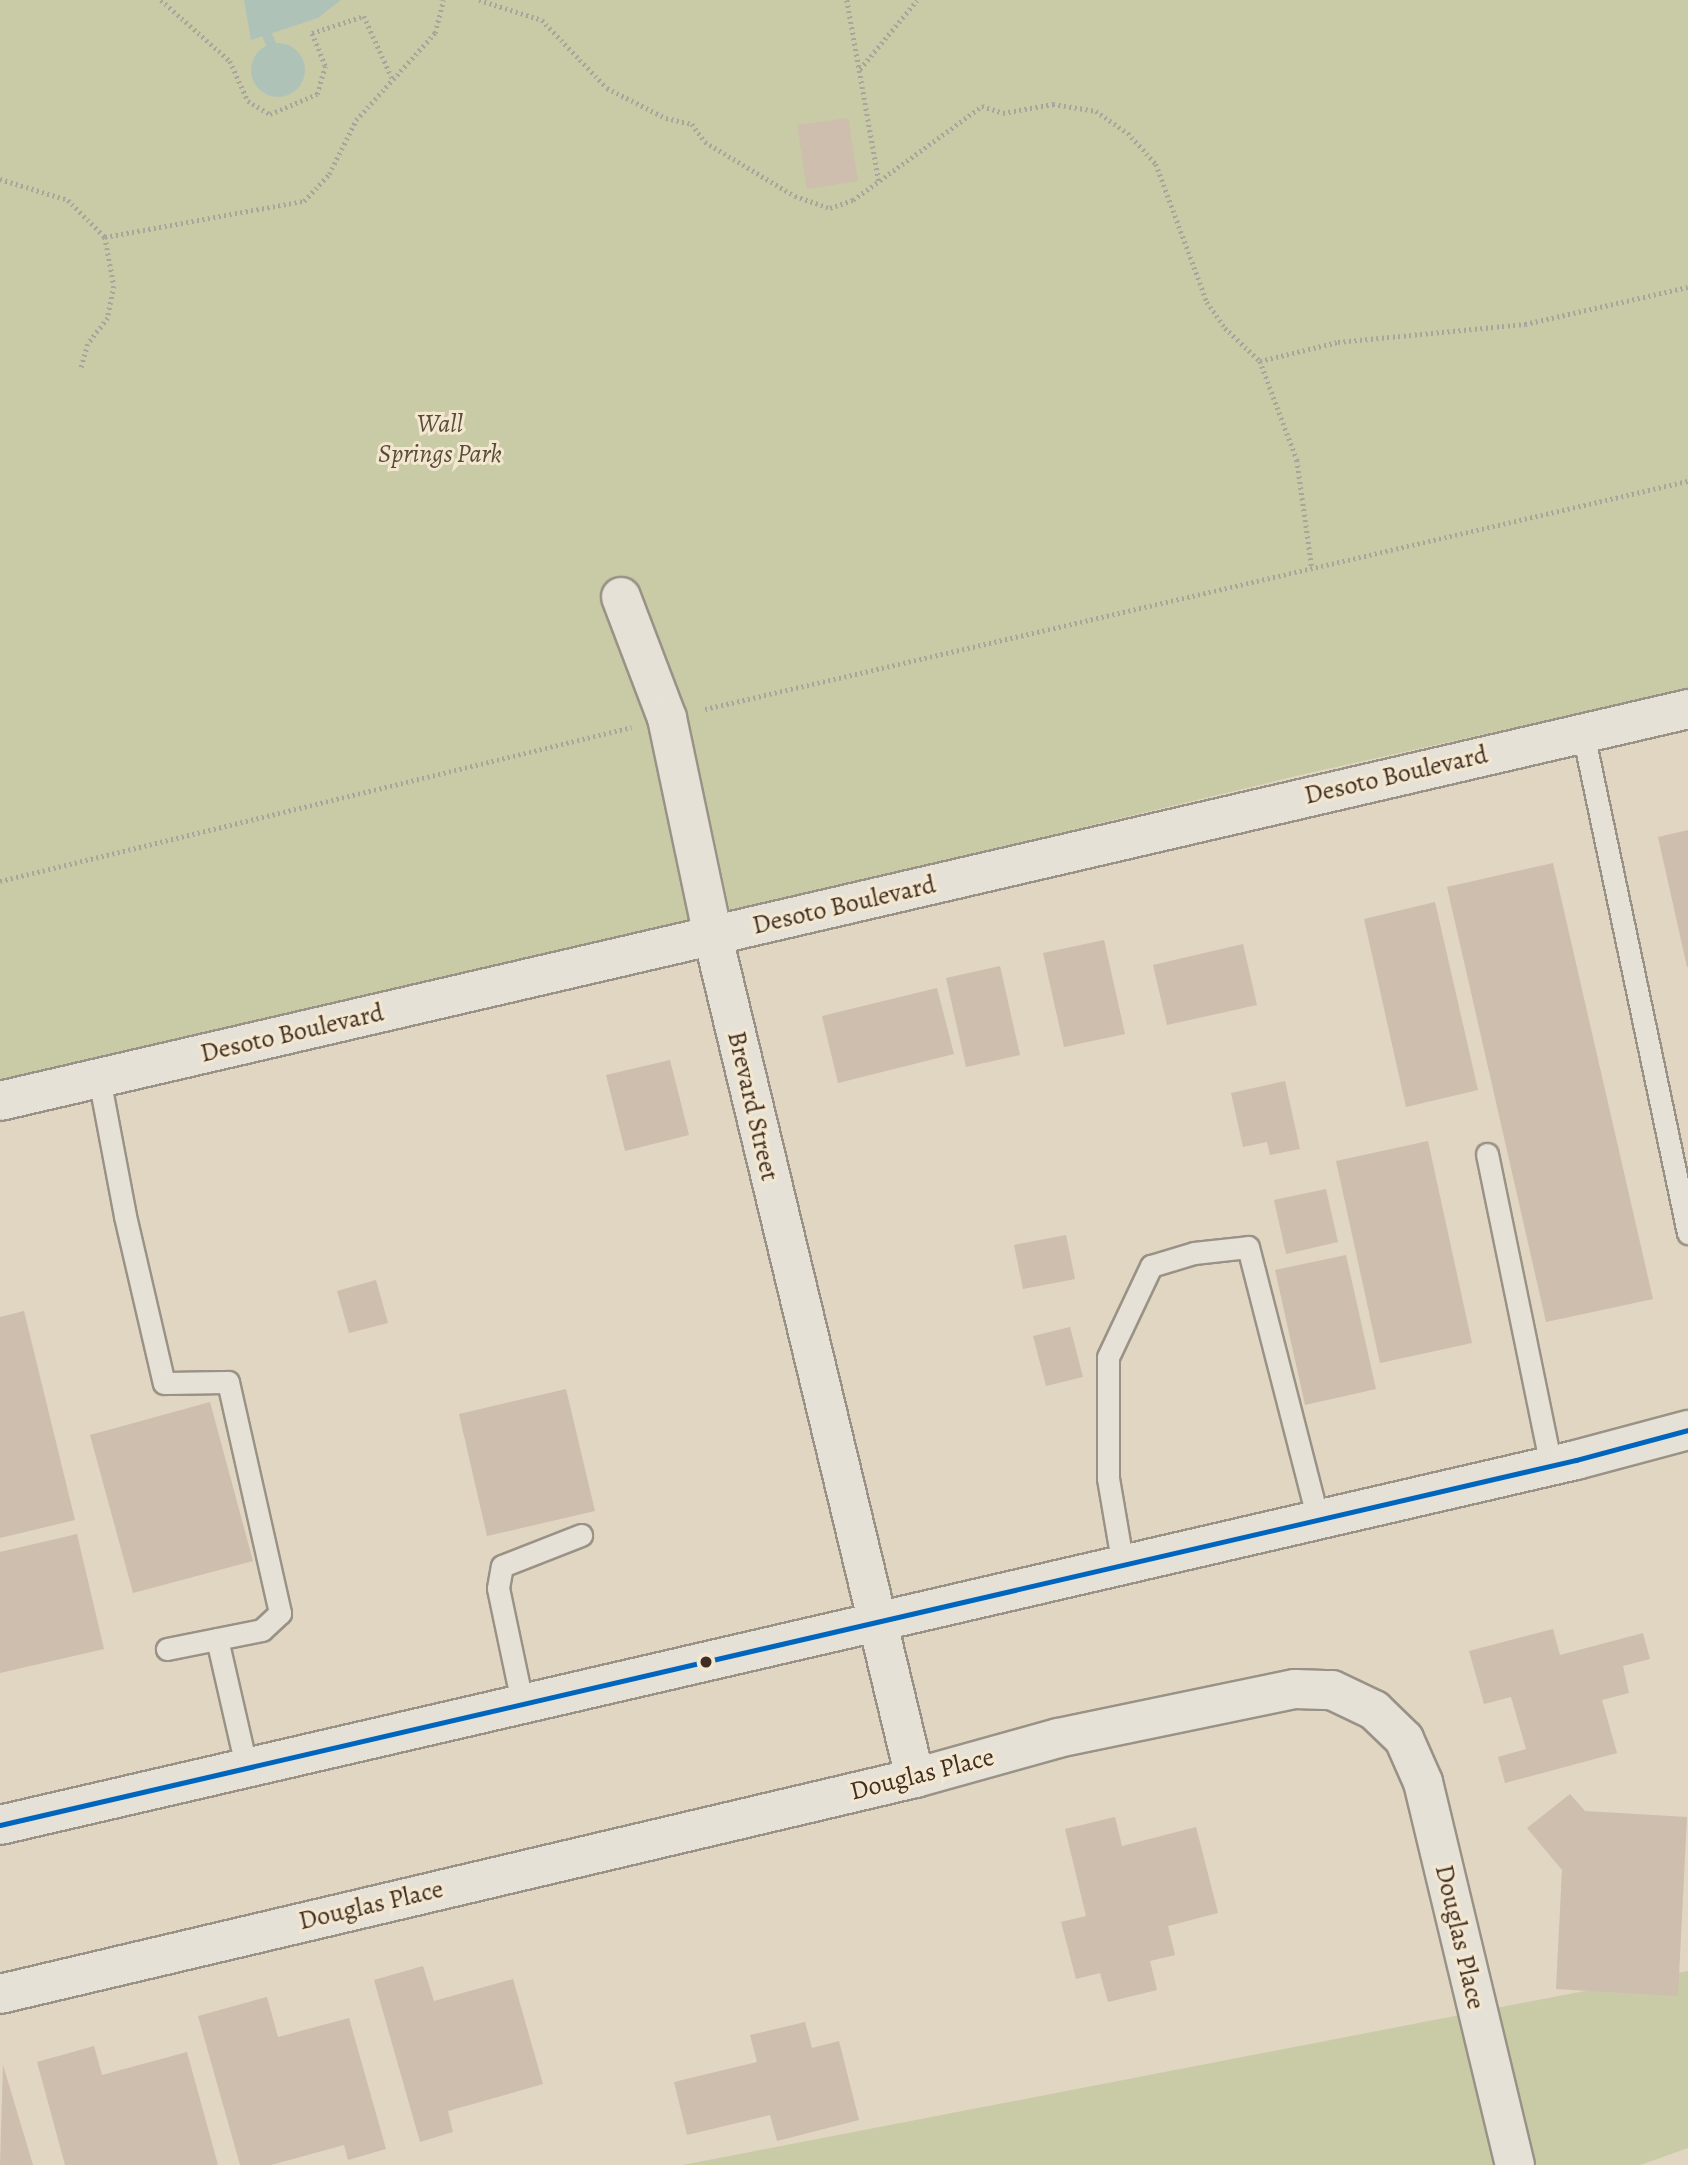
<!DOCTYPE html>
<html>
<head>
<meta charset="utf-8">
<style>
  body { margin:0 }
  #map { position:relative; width:1688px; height:2165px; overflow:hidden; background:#e0d6c2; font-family:Alegreya,serif }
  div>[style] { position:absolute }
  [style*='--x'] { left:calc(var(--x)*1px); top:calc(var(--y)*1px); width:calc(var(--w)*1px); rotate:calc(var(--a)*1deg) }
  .green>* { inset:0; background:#c9caa6 }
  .water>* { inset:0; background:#afc2b8 }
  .round { border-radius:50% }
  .stream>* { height:10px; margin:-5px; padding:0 5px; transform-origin:5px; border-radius:5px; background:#afc2b8 }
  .building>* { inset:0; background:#cdbead }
  .path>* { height:4.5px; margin-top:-2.25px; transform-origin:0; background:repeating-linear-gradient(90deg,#aaa59c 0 2px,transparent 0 5.5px) }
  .roads { filter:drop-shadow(2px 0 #9a9286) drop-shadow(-2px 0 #9a9286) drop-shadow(0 2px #9a9286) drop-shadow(0 -2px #9a9286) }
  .lane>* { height:21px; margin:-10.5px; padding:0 10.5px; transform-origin:10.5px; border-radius:10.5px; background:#e6e1d7 }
  .street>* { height:38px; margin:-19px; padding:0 19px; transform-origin:19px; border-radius:19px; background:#e6e1d7 }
  .secondary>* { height:38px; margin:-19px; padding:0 19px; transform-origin:19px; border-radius:19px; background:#e6e1d7 }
  .bus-1>* { height:5px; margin:-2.5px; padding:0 2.5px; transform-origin:2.5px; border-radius:2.5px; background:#0065bd }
  .dots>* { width:19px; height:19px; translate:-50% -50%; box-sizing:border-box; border:4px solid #f3e7cf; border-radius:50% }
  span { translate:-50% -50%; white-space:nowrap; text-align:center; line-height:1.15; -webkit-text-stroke:6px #f3e7cf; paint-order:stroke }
  .park-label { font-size:26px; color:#584b39; font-style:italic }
  .street-label { font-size:26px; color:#412e23 }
</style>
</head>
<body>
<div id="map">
  <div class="green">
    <div style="clip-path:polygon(0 0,1688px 0,1688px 689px,1309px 773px,730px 912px,712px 828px,672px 837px,689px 921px,0 1080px)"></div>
    <div style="clip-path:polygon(1688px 1971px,1688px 2148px,1640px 2165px,683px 2165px)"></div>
  </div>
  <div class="water">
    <div style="clip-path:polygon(244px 0,341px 0,318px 18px,251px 40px)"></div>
    <div class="round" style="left:251px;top:43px;width:54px;height:54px"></div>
  </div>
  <div class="stream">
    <div style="--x:267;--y:35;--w:10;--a:66"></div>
  </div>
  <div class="building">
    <div style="clip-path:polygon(848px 118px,858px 181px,807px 189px,797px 125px)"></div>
    <div style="clip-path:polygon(1688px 830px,1688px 967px,1687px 967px,1658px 837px)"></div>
    <div style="clip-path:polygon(1553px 863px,1653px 1299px,1546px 1322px,1447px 887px)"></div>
    <div style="clip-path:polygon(1435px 902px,1478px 1090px,1406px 1107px,1364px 919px)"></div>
    <div style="clip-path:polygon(1104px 940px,1125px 1034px,1064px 1047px,1043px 953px)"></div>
    <div style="clip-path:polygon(1243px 944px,1257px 1005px,1167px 1025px,1153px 965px)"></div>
    <div style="clip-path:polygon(1000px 966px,1020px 1055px,966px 1067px,946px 978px)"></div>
    <div style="clip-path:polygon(937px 988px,954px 1054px,838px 1083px,822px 1016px)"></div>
    <div style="clip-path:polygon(670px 1060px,689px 1135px,625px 1151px,606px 1075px)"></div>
    <div style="clip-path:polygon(1285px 1081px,1300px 1149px,1270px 1155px,1267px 1142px,1243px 1147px,1231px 1093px)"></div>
    <div style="clip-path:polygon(1428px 1141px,1472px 1343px,1380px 1363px,1336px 1161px)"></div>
    <div style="clip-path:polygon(1326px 1189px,1338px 1242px,1286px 1254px,1274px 1200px)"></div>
    <div style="clip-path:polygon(1066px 1235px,1075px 1279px,1023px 1289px,1014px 1245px)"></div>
    <div style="clip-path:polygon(1346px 1255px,1376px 1389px,1305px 1405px,1275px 1270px)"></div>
    <div style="clip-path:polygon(376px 1280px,388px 1323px,349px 1333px,337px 1291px)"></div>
    <div style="clip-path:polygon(24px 1311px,75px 1520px,0 1538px,0 1317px)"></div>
    <div style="clip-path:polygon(1070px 1327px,1083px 1377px,1046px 1386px,1033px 1336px)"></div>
    <div style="clip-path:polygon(566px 1389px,595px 1511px,487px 1536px,459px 1414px)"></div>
    <div style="clip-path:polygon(210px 1402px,253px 1561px,133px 1593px,90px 1435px)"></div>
    <div style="clip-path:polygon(77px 1534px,104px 1649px,0 1673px,0 1552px)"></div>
    <div style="clip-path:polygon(1553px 1629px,1560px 1655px,1643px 1633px,1650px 1659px,1623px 1666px,1629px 1693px,1602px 1700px,1617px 1753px,1505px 1783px,1498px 1757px,1526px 1749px,1511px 1697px,1484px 1704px,1469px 1651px)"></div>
    <div style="clip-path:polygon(1570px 1794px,1585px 1811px,1687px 1817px,1678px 1996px,1556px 1989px,1562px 1870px,1527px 1828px)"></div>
    <div style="clip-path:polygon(1115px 1817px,1122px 1846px,1196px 1827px,1218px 1913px,1168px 1926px,1175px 1955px,1150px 1961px,1157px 1990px,1108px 2002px,1100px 1973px,1076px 1979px,1061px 1922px,1086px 1916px,1065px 1829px)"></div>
    <div style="clip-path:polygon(423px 1966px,434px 2001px,513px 1979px,543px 2084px,448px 2111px,453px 2132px,420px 2142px,374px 1980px)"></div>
    <div style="clip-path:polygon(267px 1997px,278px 2037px,349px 2018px,386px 2149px,348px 2160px,344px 2145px,271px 2165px,240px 2165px,198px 2016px)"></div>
    <div style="clip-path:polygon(805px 2022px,812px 2048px,839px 2041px,859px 2120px,777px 2141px,770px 2115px,687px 2135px,674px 2082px,757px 2062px,750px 2035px)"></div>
    <div style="clip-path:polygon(94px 2046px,102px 2075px,187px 2052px,218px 2165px,65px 2165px,37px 2062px)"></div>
    <div style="clip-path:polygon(3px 2065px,33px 2165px,0 2165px)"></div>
  </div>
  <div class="path">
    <div style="--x:161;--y:0;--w:92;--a:41.5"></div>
    <div style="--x:230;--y:61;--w:44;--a:65.8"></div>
    <div style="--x:248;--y:101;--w:26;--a:31"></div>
    <div style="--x:270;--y:114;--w:51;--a:-23.1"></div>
    <div style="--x:317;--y:94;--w:29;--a:-74"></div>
    <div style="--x:325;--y:66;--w:35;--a:-112"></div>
    <div style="--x:312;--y:33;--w:55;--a:-18.1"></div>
    <div style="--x:364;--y:16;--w:68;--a:65.7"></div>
    <div style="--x:479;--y:0;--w:66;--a:17.6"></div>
    <div style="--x:542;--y:20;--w:94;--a:46.3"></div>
    <div style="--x:607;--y:88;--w:66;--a:27"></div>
    <div style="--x:666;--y:118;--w:27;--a:13"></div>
    <div style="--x:692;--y:124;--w:22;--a:54"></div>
    <div style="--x:705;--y:142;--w:105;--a:31"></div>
    <div style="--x:795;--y:196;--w:37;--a:19"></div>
    <div style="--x:830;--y:208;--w:24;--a:-19"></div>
    <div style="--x:853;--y:200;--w:160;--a:-36.1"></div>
    <div style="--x:982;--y:106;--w:22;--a:18"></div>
    <div style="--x:1003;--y:113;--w:51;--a:-10.2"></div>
    <div style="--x:1053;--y:104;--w:44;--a:9.2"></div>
    <div style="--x:1096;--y:111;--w:39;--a:35"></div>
    <div style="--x:1128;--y:133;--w:42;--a:47.9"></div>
    <div style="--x:1156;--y:164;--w:147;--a:69.7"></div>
    <div style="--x:1207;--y:302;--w:32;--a:55"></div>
    <div style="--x:1225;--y:328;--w:48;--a:43.3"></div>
    <div style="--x:1260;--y:361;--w:106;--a:69.5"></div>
    <div style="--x:1297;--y:460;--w:109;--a:82.1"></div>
    <div style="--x:847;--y:0;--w:185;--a:80"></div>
    <div style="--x:860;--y:69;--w:89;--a:-50.4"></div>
    <div style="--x:0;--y:179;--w:71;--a:17.2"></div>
    <div style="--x:68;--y:200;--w:52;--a:45"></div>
    <div style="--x:105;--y:237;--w:50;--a:79.6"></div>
    <div style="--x:114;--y:286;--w:33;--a:101"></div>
    <div style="--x:108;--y:318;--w:33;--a:128"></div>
    <div style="--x:88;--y:344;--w:25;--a:106"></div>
    <div style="--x:105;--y:237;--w:202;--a:-10.3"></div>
    <div style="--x:304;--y:201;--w:37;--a:-47"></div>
    <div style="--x:329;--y:174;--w:60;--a:-63.4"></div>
    <div style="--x:356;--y:120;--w:118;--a:-47.8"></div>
    <div style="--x:435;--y:33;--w:34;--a:-76"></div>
    <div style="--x:1260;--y:361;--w:80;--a:-13.7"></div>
    <div style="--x:1338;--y:342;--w:188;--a:-5.5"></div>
    <div style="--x:1525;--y:324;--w:167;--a:-12.8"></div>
    <div style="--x:705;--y:709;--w:1009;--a:-13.06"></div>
    <div style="--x:0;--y:881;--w:650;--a:-13.69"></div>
  </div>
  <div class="roads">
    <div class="lane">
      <div style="--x:1583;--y:733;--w:511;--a:78.14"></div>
      <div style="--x:99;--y:1078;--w:140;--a:79.3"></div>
      <div style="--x:125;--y:1216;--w:171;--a:76.9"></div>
      <div style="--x:164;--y:1383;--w:64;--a:-0.9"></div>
      <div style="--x:228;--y:1382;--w:237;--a:77.3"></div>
      <div style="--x:280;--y:1613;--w:25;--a:137"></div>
      <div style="--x:262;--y:1630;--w:97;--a:168.7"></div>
      <div style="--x:1487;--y:1154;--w:318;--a:78.4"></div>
      <div style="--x:1123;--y:1566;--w:89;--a:-99.7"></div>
      <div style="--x:1108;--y:1478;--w:121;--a:-90"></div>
      <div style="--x:1108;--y:1357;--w:101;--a:-64.7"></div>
      <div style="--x:1151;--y:1266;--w:45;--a:-16.8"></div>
      <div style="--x:1194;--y:1253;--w:54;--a:-6.3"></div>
      <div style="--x:1248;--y:1247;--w:282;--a:75.6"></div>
      <div style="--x:217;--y:1639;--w:130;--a:77.1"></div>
      <div style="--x:522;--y:1702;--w:116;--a:-101.9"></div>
      <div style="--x:498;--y:1588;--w:22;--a:-80"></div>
      <div style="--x:502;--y:1566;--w:85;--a:-21.4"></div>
    </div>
    <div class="street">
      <div style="--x:621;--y:597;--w:129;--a:69.2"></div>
      <div style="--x:667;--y:718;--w:224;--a:78.1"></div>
      <div style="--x:713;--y:937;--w:865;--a:76.49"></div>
      <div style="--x:0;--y:1101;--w:1733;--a:-13.07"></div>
      <div style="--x:0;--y:1994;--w:940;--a:-13.28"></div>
      <div style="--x:915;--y:1778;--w:148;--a:-15.6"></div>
      <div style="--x:1058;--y:1738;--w:242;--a:-11.7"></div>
      <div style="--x:1295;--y:1689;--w:37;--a:2"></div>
      <div style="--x:1332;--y:1690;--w:47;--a:25.5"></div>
      <div style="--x:1374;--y:1710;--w:42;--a:44"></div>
      <div style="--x:1404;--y:1739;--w:47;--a:66.2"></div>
      <div style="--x:1423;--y:1782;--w:394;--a:76.5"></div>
    </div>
    <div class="secondary">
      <div style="--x:0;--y:1825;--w:1618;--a:-13.04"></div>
      <div style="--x:1576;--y:1460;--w:116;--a:-15"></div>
    </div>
  </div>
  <div class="bus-1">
    <div style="--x:0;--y:1825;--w:1618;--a:-13.04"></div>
    <div style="--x:1576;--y:1460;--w:116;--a:-15"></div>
  </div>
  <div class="dots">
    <div style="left:706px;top:1662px;background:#412e23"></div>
  </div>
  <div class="park-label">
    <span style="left:440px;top:439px">Wall<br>Springs Park</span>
  </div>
  <div class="street-label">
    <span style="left:1396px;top:775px;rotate:-13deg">Desoto Boulevard</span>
    <span style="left:844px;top:905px;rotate:-13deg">Desoto Boulevard</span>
    <span style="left:292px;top:1033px;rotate:-13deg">Desoto Boulevard</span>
    <span style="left:753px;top:1106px;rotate:77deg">Brevard Street</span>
    <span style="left:922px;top:1774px;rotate:-14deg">Douglas Place</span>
    <span style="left:371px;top:1905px;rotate:-13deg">Douglas Place</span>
    <span style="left:1460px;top:1937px;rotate:77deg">Douglas Place</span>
  </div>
</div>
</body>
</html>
